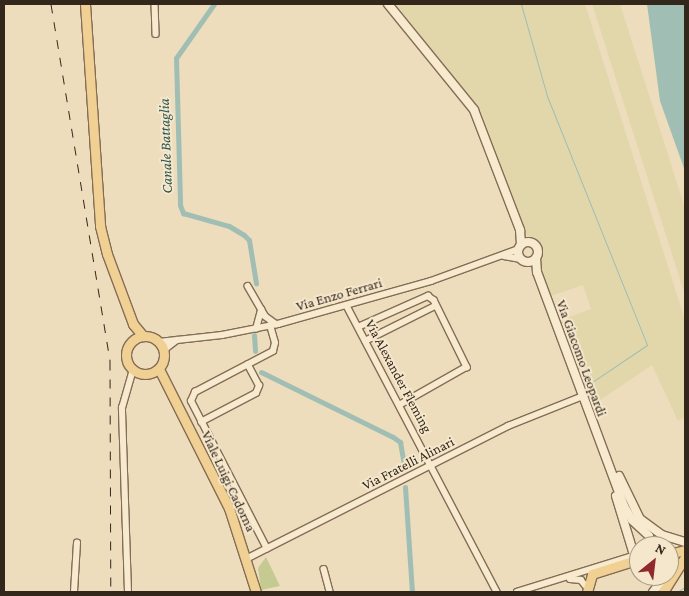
<!DOCTYPE html>
<html>
<head>
<meta charset="utf-8">
<style>
  body { margin:0 }
  #map { position:relative; width:689px; height:596px; overflow:hidden; background:#edddbd; font-family:"Crimson Pro",serif }
  div>[style] { position:absolute }
  [style*='--x'] { left:calc(var(--x)*1px); top:calc(var(--y)*1px); width:calc(var(--w)*1px); rotate:calc(var(--a)*1deg) }
  .farmland>* { inset:0; background:#e2d7aa }
  .green>* { inset:0; background:#c5ca91 }
  .water>* { inset:0; background:#a0beb4 }
  .stream>* { height:1px; margin:-0.5px; padding:0 0.5px; transform-origin:0.5px; border-radius:0.5px; background:#a0beb4 }
  .canal>* { height:5px; margin:-2.5px; padding:0 2.5px; transform-origin:2.5px; border-radius:2.5px; background:#a0beb4 }
  .secondary-tunnel>* { height:8px; margin-top:-4px; transform-origin:0; background:repeating-linear-gradient(90deg,#c8b89d 0 8px,transparent 0 12px) }
  .roads { filter:drop-shadow(1px 0 #846d56) drop-shadow(-1px 0 #846d56) drop-shadow(0 1px #846d56) drop-shadow(0 -1px #846d56) }
  .street>* { height:5.5px; margin:-2.75px; padding:0 2.75px; transform-origin:2.75px; border-radius:2.75px; background:#f8eacf }
  .secondary>* { height:8px; margin:-4px; padding:0 4px; transform-origin:4px; border-radius:4px; background:#f8eacf }
  .secondary>.ring { margin:-4px; padding:0; box-sizing:content-box; background:none; border:8px solid #f8eacf; border-radius:50% }
  .primary>* { height:9px; margin:-4.5px; padding:0 4.5px; transform-origin:4.5px; border-radius:4.5px; background:#f1d093 }
  .primary>.ring { margin:-4.5px; padding:0; box-sizing:content-box; background:none; border:9px solid #f1d093; border-radius:50% }
  .rail>* { height:1px; margin-top:-0.5px; transform-origin:0; background:repeating-linear-gradient(90deg,#33261b 0 9px,transparent 0 18px) }
  span { translate:-50% -50%; white-space:nowrap; text-align:center; line-height:1.15; -webkit-text-stroke:4px #f4e7cc; paint-order:stroke }
  .street-label { font-size:14px; color:#33261b }
  .water-label { font-size:15px; color:#2a534f; font-style:italic }
  .frame { position:absolute; inset:0; border:5px solid #33261b; pointer-events:none }
  .north { position:absolute; left:629px; top:536px; width:50px; height:50px; box-sizing:border-box; background:#f4e7cc; border:1px solid #a79a85; border-radius:50%; rotate:29deg; font-size:14px; font-weight:700; line-height:20px; text-align:center; color:#33261b }
  .north::after { content:''; display:block; margin:auto; width:18px; height:22px; background:#92272c; clip-path:polygon(50% 0,100% 100%,50% 72%,0 100%) }
</style>
</head>
<body>
<div id="map">
  <div class="farmland">
    <div style="clip-path:polygon(396px 4px,585px 4px,685px 320px,685px 417px,678px 421px,652px 365px,593px 405px,559px 321px,591px 309px,583px 285px,551px 296px,537px 264px,543px 255px,539px 242px,527px 236px,476px 108px)"></div>
    <div style="clip-path:polygon(592px 4px,620px 4px,685px 208px,685px 295px)"></div>
  </div>
  <div class="green">
    <div style="clip-path:polygon(266px 557px,280px 586px,261px 590px,258px 568px)"></div>
  </div>
  <div class="water">
    <div style="clip-path:polygon(647px 4px,685px 4px,685px 171px,660px 101px)"></div>
  </div>
  <div class="stream">
    <div style="--x:521;--y:4;--w:96;--a:74.2"></div>
    <div style="--x:547;--y:96;--w:268;--a:68.1"></div>
    <div style="--x:647;--y:345;--w:70;--a:146.1"></div>
    <div style="--x:677;--y:592;--w:9;--a:-32"></div>
  </div>
  <div class="canal">
    <div style="--x:214;--y:4;--w:66;--a:125.1"></div>
    <div style="--x:176;--y:58;--w:147;--a:88.4"></div>
    <div style="--x:180;--y:205;--w:9;--a:69"></div>
    <div style="--x:183;--y:213;--w:48;--a:15.8"></div>
    <div style="--x:229;--y:226;--w:17;--a:31"></div>
    <div style="--x:244;--y:235;--w:7;--a:45"></div>
    <div style="--x:249;--y:240;--w:44;--a:80.8"></div>
    <div style="--x:254;--y:335;--w:16;--a:86"></div>
    <div style="--x:261;--y:372;--w:147;--a:26.2"></div>
    <div style="--x:393;--y:437;--w:9;--a:36"></div>
    <div style="--x:400;--y:442;--w:27;--a:80"></div>
    <div style="--x:405;--y:487;--w:105;--a:86.2"></div>
  </div>
  <div class="secondary-tunnel">
    <div style="--x:649;--y:536;--w:14;--a:45"></div>
  </div>
  <div class="roads">
    <div class="street">
      <div style="--x:155;--y:4;--w:30;--a:88"></div>
      <div style="--x:504;--y:256;--w:17;--a:10"></div>
      <div style="--x:248;--y:286;--w:34;--a:60"></div>
      <div style="--x:265;--y:316;--w:14;--a:36"></div>
      <div style="--x:347;--y:306;--w:323;--a:62.3"></div>
      <div style="--x:358;--y:327;--w:77;--a:-23.9"></div>
      <div style="--x:428;--y:296;--w:7;--a:34"></div>
      <div style="--x:434;--y:300;--w:75;--a:63.8"></div>
      <div style="--x:467;--y:367;--w:77;--a:150.4"></div>
      <div style="--x:256;--y:329;--w:20;--a:-75"></div>
      <div style="--x:365;--y:341;--w:78;--a:-26.6"></div>
      <div style="--x:159;--y:342;--w:63;--a:-6.3"></div>
      <div style="--x:222;--y:335;--w:57;--a:-11.1"></div>
      <div style="--x:278;--y:324;--w:159;--a:-15.7"></div>
      <div style="--x:431;--y:281;--w:94;--a:-20"></div>
      <div style="--x:164;--y:350;--w:16;--a:-38"></div>
      <div style="--x:201;--y:422;--w:62;--a:-27.8"></div>
      <div style="--x:256;--y:393;--w:8;--a:-67"></div>
      <div style="--x:259;--y:386;--w:24;--a:-118"></div>
      <div style="--x:267;--y:549;--w:166;--a:-117.2"></div>
      <div style="--x:191;--y:401;--w:10;--a:-66"></div>
      <div style="--x:195;--y:392;--w:88;--a:-27.7"></div>
      <div style="--x:273;--y:351;--w:8;--a:-76"></div>
      <div style="--x:275;--y:343;--w:18;--a:-106"></div>
      <div style="--x:248;--y:558;--w:292;--a:-26.9"></div>
      <div style="--x:508;--y:426;--w:81;--a:-21.8"></div>
      <div style="--x:324;--y:569;--w:24;--a:75"></div>
      <div style="--x:570;--y:579;--w:11;--a:5"></div>
      <div style="--x:581;--y:580;--w:8;--a:50"></div>
      <div style="--x:74;--y:592;--w:49;--a:-86.5"></div>
      <div style="--x:128;--y:592;--w:184;--a:-91.9"></div>
      <div style="--x:122;--y:408;--w:40;--a:-74"></div>
      <div style="--x:517;--y:592;--w:128;--a:-17.3"></div>
    </div>
    <div class="secondary">
      <div style="--x:388;--y:4;--w:136;--a:50.9"></div>
      <div style="--x:474;--y:110;--w:129;--a:69"></div>
      <div style="--x:520;--y:230;--w:15;--a:86"></div>
      <div class="ring" style="left:518px;top:242px;width:12px;height:12px"></div>
      <div style="--x:536;--y:258;--w:14;--a:86"></div>
      <div style="--x:537;--y:272;--w:250;--a:69.6"></div>
      <div style="--x:624;--y:506;--w:16;--a:60"></div>
      <div style="--x:632;--y:520;--w:23;--a:43"></div>
      <div style="--x:619;--y:476;--w:48;--a:64"></div>
      <div style="--x:640;--y:519;--w:27;--a:36"></div>
      <div style="--x:662;--y:535;--w:24;--a:17"></div>
      <div style="--x:616;--y:496;--w:62;--a:73"></div>
      <div style="--x:653;--y:592;--w:14;--a:-51"></div>
    </div>
    <div class="primary">
      <div style="--x:85;--y:4;--w:223;--a:86.1"></div>
      <div style="--x:100;--y:226;--w:29;--a:76"></div>
      <div style="--x:107;--y:254;--w:75;--a:69.6"></div>
      <div style="--x:133;--y:324;--w:16;--a:50"></div>
      <div class="ring" style="left:126px;top:336px;width:29px;height:29px"></div>
      <div style="--x:159;--y:369;--w:156;--a:63.3"></div>
      <div style="--x:229;--y:508;--w:88;--a:72.2"></div>
      <div style="--x:669;--y:554;--w:16;--a:-14"></div>
      <div style="--x:587;--y:592;--w:19;--a:-74"></div>
      <div style="--x:592;--y:574;--w:49;--a:-17.7"></div>
      <div style="--x:663;--y:592;--w:41;--a:-57.8"></div>
    </div>
  </div>
  <div class="rail">
    <div style="--x:51;--y:4;--w:362;--a:80.6"></div>
    <div style="--x:110;--y:361;--w:231;--a:89.8"></div>
  </div>
  <div class="street-label">
    <span style="left:339px;top:294px;rotate:-16deg">Via Enzo Ferrari</span>
    <span style="left:582px;top:358px;rotate:70deg">Via Giacomo Leopardi</span>
    <span style="left:399px;top:376px;rotate:62deg">Via Alexander Fleming</span>
    <span style="left:408px;top:463px;rotate:-27deg">Via Fratelli Alinari</span>
    <span style="left:229px;top:481px;rotate:65deg">Viale Luigi Cadorna</span>
  </div>
  <div class="water-label">
    <span style="left:166px;top:146px;rotate:-92deg">Canale Battaglia</span>
  </div>
  <div class="frame"></div>
  <div class="north">N</div>
</div>
</body>
</html>
